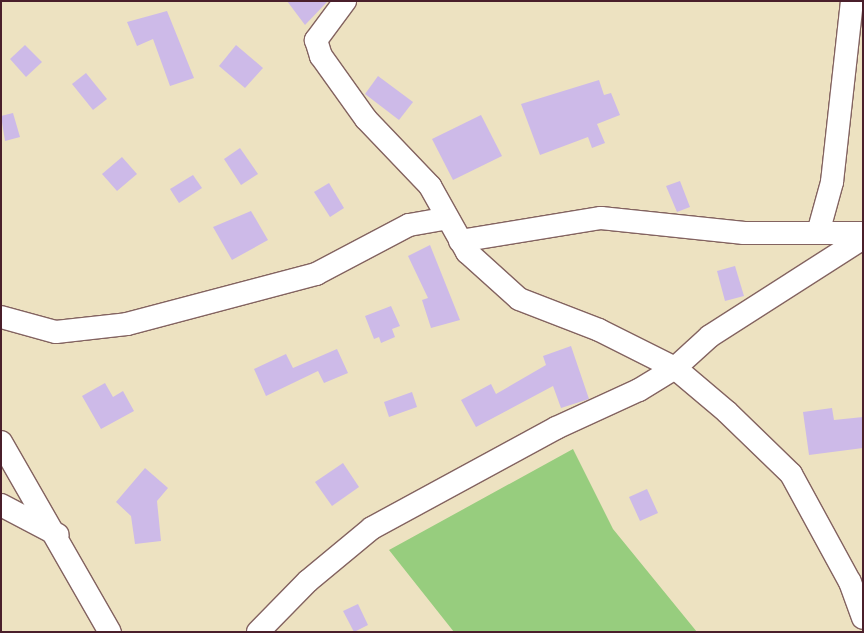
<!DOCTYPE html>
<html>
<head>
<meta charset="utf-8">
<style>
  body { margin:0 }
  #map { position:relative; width:864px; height:633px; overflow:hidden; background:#ede2c1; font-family:"EB Garamond",serif }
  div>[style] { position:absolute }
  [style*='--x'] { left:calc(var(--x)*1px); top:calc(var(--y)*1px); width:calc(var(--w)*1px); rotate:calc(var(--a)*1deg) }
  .green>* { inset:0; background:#97cd7e }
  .building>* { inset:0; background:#cdbae8 }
  .roads { filter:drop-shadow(1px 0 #836360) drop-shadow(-1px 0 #836360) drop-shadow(0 1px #836360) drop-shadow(0 -1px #836360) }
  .minor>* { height:22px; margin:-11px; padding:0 11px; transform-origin:11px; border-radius:11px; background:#fff }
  span { translate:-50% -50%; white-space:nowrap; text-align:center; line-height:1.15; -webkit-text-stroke:4px #fbf7ec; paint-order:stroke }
  .frame { position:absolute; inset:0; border:2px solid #4a1f2b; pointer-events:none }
</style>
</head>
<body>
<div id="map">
  <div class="green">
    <div style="clip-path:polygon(573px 449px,613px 529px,697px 632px,454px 632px,389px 550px)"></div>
  </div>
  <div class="building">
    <div style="clip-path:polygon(287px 1px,328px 1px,305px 25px)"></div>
    <div style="clip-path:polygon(167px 11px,194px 78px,170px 86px,153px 39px,137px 46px,127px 22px)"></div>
    <div style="clip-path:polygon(25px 45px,42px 62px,26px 77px,10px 59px)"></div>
    <div style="clip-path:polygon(236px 45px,263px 68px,245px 88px,219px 66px)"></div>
    <div style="clip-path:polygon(86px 73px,107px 99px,93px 110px,72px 84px)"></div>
    <div style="clip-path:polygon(378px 76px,413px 102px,399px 120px,365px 94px)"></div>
    <div style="clip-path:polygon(599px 80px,604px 95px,611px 93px,620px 115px,597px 124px,605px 143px,592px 148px,588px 137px,540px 155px,521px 104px)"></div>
    <div style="clip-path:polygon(13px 113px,20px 137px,5px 141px,1px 116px)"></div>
    <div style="clip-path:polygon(481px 115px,502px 156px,453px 180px,432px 139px)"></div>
    <div style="clip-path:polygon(240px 148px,258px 174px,241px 185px,224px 159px)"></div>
    <div style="clip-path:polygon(122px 157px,137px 174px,117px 191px,102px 174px)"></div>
    <div style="clip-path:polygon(193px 175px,202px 188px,179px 203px,170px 189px)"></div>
    <div style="clip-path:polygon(680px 181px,690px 207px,677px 212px,666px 186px)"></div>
    <div style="clip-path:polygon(329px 183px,344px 208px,330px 217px,314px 192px)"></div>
    <div style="clip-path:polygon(251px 211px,268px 240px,232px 260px,213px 227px)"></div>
    <div style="clip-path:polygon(430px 245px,460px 320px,431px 328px,422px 300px,428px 298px,408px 256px)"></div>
    <div style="clip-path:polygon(735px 266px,744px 296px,725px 301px,717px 271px)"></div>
    <div style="clip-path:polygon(391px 306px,400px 326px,392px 329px,395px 337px,381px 343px,379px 337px,374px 339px,365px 316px)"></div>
    <div style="clip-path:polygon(571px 346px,589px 399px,561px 408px,553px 386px,476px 427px,461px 400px,491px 384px,496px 394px,546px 365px,543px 356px)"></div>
    <div style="clip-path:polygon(337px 349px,348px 373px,324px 383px,318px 371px,266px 396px,254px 369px,286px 354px,293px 368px)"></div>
    <div style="clip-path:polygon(105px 383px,113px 397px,123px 391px,134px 411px,101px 429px,82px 396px)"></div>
    <div style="clip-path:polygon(412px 392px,417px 407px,389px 417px,384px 402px)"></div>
    <div style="clip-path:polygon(832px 408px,834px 420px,863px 417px,863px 448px,809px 455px,803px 412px)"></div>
    <div style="clip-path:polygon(343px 463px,359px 487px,332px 506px,315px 482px)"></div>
    <div style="clip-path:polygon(145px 468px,168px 488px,157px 501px,161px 541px,135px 544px,131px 516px,116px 502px)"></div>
    <div style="clip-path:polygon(647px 489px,658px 513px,640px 521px,629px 497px)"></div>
    <div style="clip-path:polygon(358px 604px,368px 625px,354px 632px,343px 611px)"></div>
  </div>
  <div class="roads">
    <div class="minor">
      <div style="--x:345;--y:1;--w:49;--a:126.6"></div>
      <div style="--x:316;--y:40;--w:17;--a:73"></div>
      <div style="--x:321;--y:56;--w:77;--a:54.5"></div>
      <div style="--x:366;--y:119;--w:93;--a:46.3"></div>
      <div style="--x:430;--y:186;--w:76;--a:60.7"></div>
      <div style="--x:467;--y:252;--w:70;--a:42.1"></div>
      <div style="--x:519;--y:299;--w:86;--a:21.2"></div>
      <div style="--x:599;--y:330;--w:85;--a:26.6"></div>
      <div style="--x:675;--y:368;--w:68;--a:40.2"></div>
      <div style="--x:727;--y:412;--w:89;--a:44.1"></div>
      <div style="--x:791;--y:474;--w:123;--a:61.4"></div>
      <div style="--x:850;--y:582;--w:38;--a:70"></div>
      <div style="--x:818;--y:233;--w:53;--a:-74.6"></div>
      <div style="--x:832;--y:182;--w:182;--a:-83.7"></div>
      <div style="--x:460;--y:241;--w:143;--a:-9.3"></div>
      <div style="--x:601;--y:218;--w:144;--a:6"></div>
      <div style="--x:744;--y:233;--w:119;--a:0"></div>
      <div style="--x:1;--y:317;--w:57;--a:15.3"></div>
      <div style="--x:56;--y:332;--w:71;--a:-6.4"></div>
      <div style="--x:127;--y:324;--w:196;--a:-14.8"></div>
      <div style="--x:316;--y:274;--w:105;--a:-27.8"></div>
      <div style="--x:409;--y:225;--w:39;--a:-10"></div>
      <div style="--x:1;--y:442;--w:219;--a:60.2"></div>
      <div style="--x:1;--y:505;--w:64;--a:27.8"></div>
      <div style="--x:258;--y:632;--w:71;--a:-45.6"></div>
      <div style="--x:308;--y:581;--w:83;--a:-39.6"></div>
      <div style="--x:372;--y:528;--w:209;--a:-28.5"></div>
      <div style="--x:556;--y:428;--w:91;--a:-24.6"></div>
      <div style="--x:639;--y:390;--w:42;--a:-31.4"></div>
      <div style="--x:675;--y:368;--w:47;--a:-42.4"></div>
      <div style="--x:710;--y:336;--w:182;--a:-32.6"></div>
    </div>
  </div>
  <div class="frame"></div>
</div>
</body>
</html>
